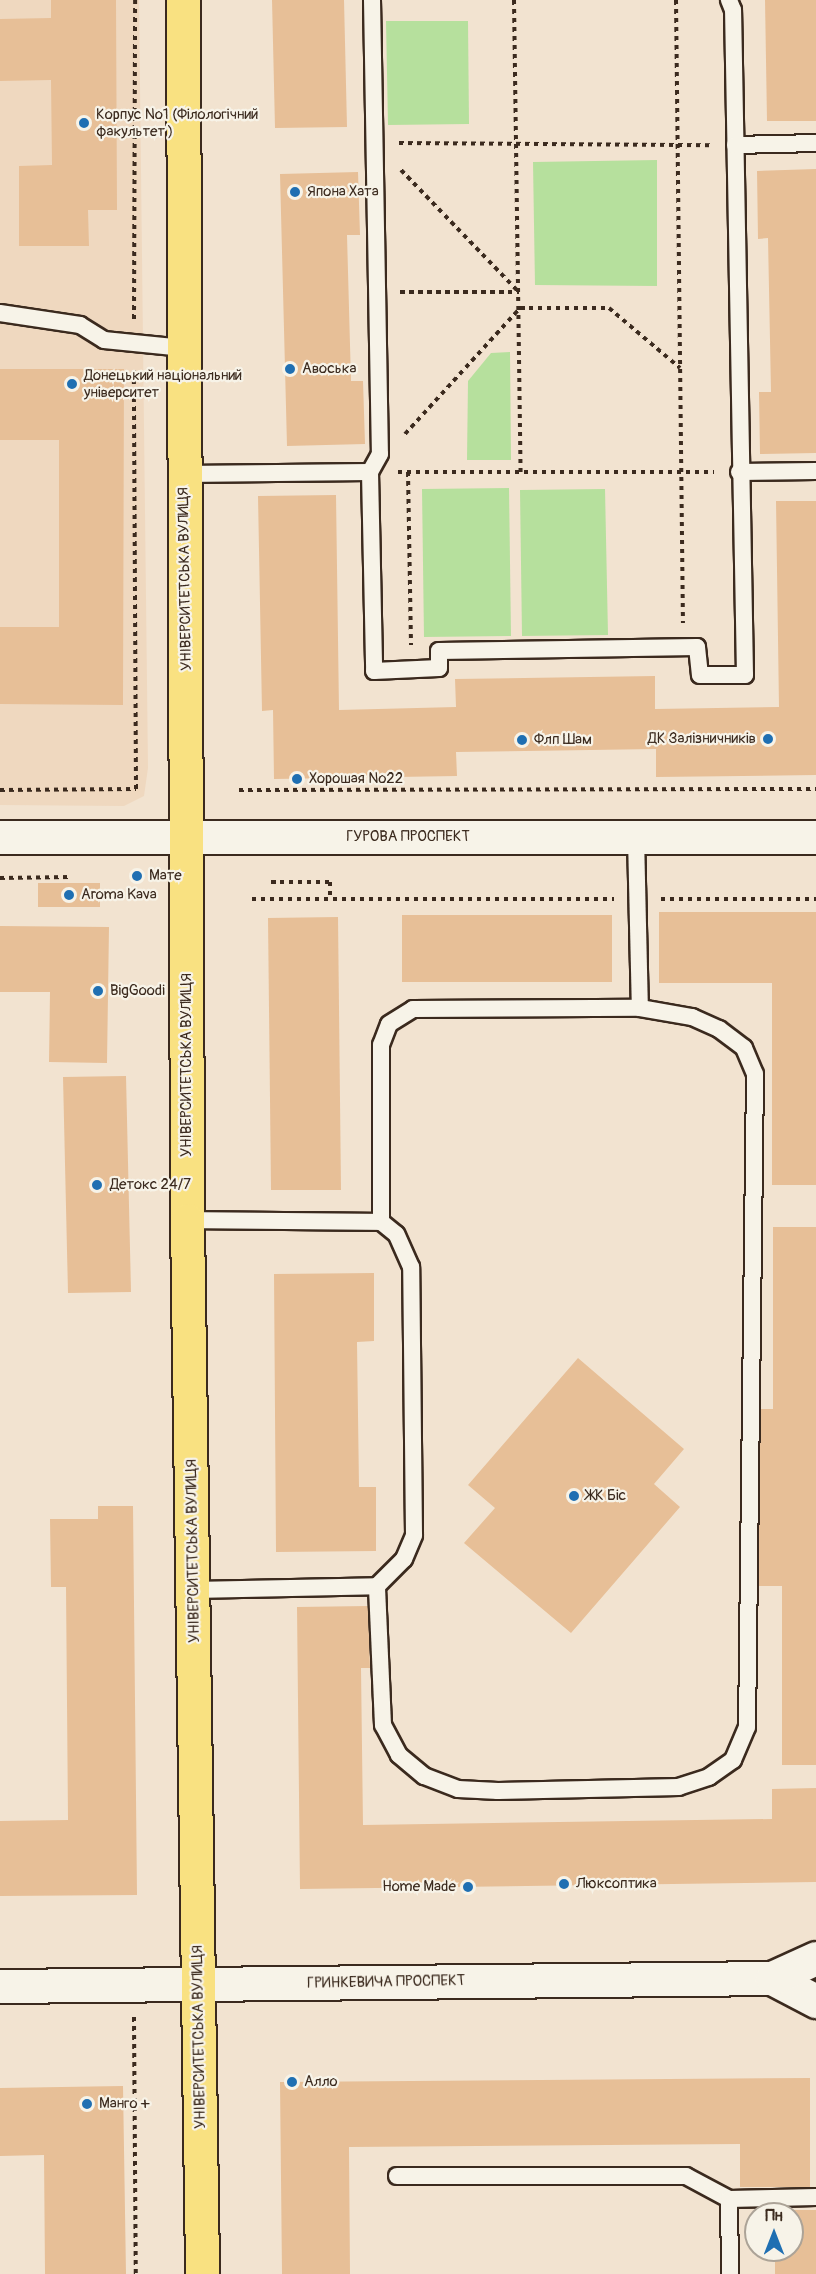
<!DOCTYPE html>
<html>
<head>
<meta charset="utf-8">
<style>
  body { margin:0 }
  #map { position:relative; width:816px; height:2274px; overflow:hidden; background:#f2e3d0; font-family:Pangolin,sans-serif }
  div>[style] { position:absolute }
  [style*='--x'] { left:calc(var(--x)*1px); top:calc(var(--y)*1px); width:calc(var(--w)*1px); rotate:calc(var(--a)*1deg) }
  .built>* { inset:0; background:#efd8bf }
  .green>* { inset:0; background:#b6e09d }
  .building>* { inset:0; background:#e7bf97 }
  .path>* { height:4px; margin-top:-2px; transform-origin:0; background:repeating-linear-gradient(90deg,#3b2a1e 0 4.5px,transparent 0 9px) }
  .roads { filter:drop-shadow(2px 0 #3b2a1e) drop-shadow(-2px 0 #3b2a1e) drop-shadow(0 2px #3b2a1e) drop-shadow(0 -2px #3b2a1e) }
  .service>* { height:16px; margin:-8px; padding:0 8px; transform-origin:8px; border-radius:8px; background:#f7f3e8 }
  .tertiary>* { height:33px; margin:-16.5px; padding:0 16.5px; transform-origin:16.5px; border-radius:16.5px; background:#f7f3e8 }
  .primary>* { height:33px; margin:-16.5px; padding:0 16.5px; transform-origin:16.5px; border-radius:16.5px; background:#f9e181 }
  .dots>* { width:16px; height:16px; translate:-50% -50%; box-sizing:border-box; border:3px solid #f7f3e8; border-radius:50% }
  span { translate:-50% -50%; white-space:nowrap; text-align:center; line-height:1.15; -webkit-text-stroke:4.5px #f7f3e8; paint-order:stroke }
  .poi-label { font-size:15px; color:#3b2a1e }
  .left { translate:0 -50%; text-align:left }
  .right { translate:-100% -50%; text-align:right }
  .street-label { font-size:15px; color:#3b2a1e }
  .north { position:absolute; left:744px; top:2202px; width:60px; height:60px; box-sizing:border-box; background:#f7f3e8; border:2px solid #aca397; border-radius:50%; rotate:0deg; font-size:16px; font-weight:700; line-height:24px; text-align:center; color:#3b2a1e }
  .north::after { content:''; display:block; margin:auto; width:21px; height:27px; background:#1f6fb2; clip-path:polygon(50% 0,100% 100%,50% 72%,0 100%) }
</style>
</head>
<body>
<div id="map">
  <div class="built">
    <div style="clip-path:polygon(0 0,139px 0,148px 768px,144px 796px,124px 806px,0 805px)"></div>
  </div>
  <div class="green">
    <div style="clip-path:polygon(386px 21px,468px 21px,469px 124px,388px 125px)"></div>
    <div style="clip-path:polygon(657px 160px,657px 286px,535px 285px,533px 162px)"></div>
    <div style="clip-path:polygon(510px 352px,511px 460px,467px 460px,468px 381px,491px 353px)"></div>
    <div style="clip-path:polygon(509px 488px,511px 636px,424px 637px,422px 489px)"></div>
    <div style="clip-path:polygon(605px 489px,608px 635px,522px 636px,520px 490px)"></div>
  </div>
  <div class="building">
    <div style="clip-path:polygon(51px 0,116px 0,117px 210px,88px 210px,89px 246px,19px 246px,19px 166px,52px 165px,51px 80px,0 81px,0 19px,51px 18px)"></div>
    <div style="clip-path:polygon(272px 0,344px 0,347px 127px,275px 128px)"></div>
    <div style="clip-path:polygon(765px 0,816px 0,816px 121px,767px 121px)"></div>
    <div style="clip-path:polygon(816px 169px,816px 453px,760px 454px,759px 392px,771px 392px,768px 238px,758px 239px,757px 171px)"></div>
    <div style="clip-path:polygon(358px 172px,360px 235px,347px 235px,351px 381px,363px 381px,365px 444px,287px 446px,280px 174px)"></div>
    <div style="clip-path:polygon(0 369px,124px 369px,123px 705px,0 704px,0 627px,59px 627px,59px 440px,0 440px)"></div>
    <div style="clip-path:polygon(336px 495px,339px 710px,456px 707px,455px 679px,655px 676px,655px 709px,779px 707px,776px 501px,816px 501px,816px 775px,656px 777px,656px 749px,456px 752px,457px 776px,274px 779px,273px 710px,262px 711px,258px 496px)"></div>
    <div style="clip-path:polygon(38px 883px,100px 883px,100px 907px,38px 907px)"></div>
    <div style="clip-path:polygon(659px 912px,816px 912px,816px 1185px,772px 1185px,772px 983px,659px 983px)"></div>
    <div style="clip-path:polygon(402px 915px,612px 915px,612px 982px,402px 982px)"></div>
    <div style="clip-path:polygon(338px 917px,341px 1190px,271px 1190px,268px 918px)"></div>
    <div style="clip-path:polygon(0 926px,109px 927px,107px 1063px,49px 1062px,50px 992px,0 992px)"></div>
    <div style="clip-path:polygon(126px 1076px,131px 1292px,68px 1293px,63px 1077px)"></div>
    <div style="clip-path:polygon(773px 1227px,816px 1227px,816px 1765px,782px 1765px,782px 1586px,758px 1586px,758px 1409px,773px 1409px)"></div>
    <div style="clip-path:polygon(374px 1273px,374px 1341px,357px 1342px,359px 1487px,376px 1487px,376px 1551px,276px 1552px,274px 1274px)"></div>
    <div style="clip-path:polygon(578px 1358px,684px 1449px,654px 1484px,680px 1507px,571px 1633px,464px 1543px,495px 1508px,468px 1485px)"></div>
    <div style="clip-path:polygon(98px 1506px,133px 1506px,137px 1895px,0 1896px,0 1821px,68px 1820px,66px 1587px,51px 1587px,50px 1519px,98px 1519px)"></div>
    <div style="clip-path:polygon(368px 1606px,370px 1668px,361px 1668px,363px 1825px,772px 1819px,772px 1789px,816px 1788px,816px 1882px,300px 1889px,297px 1607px)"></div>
    <div style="clip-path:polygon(810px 2078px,810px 2187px,740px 2187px,740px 2144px,349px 2147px,350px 2274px,282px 2274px,280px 2082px)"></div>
    <div style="clip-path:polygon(123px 2086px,126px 2274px,45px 2274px,44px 2155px,0 2156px,0 2088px)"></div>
    <div style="clip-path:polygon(775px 2210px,816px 2210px,816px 2274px,775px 2274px,775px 2250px,792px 2250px,792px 2214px,775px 2214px)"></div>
  </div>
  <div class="path">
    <div style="--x:514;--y:0;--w:472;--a:89.2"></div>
    <div style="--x:676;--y:0;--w:623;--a:89.36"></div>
    <div style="--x:399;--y:143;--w:313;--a:0.4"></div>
    <div style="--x:401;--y:170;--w:170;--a:46"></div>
    <div style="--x:400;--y:292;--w:119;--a:0"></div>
    <div style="--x:134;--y:319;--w:319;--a:-89.8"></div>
    <div style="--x:405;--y:434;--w:171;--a:-47.6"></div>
    <div style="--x:520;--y:308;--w:89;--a:0"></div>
    <div style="--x:609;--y:308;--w:93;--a:40.2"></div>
    <div style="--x:398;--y:472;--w:316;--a:0"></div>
    <div style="--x:408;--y:472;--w:173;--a:89"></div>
    <div style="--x:0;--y:790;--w:136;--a:-0.4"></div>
    <div style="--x:136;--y:789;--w:421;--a:-90.3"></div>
    <div style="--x:239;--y:790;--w:577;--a:-0.1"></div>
    <div style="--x:0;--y:878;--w:70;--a:-0.8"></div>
    <div style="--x:271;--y:882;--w:59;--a:0"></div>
    <div style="--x:330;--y:882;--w:17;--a:90"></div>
    <div style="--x:252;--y:899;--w:362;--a:0"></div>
    <div style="--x:661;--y:899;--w:155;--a:0"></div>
    <div style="--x:134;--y:2017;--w:257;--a:89.6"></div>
  </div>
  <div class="roads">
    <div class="service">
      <div style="--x:372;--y:0;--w:454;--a:89"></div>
      <div style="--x:380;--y:454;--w:21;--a:119"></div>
      <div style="--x:370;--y:472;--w:199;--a:88.8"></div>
      <div style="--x:374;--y:671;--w:65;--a:-2.6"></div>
      <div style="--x:439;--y:668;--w:17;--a:-90"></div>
      <div style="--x:439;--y:651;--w:258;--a:-0.9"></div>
      <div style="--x:697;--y:647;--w:28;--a:84"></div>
      <div style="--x:700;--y:675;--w:45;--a:0"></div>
      <div style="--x:745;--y:675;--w:665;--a:-91.03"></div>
      <div style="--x:733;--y:10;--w:11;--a:-112"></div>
      <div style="--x:735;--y:145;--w:81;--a:-1.4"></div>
      <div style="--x:0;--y:313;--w:81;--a:8.5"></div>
      <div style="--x:80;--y:325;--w:28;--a:32"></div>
      <div style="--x:104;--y:340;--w:80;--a:5.7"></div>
      <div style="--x:739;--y:472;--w:77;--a:-0.7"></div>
      <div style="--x:184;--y:474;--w:186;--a:-0.6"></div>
      <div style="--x:636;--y:837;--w:171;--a:88.7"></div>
      <div style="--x:187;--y:1220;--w:194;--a:0.6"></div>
      <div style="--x:193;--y:1590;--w:184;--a:-1.2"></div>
      <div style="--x:377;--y:1586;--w:38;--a:-45"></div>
      <div style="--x:404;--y:1559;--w:26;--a:-67"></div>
      <div style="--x:414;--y:1535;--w:268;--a:-90.6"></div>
      <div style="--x:411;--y:1267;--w:36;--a:-114"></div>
      <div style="--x:396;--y:1234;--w:19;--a:-141"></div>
      <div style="--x:381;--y:1222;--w:177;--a:-90"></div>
      <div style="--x:381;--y:1045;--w:22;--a:-69"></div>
      <div style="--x:389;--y:1024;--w:28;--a:-32"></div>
      <div style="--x:413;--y:1009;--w:227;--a:-0.3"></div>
      <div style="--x:640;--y:1008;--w:53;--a:9.8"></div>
      <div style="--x:692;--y:1017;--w:30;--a:24"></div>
      <div style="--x:719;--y:1029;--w:31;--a:37"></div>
      <div style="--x:744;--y:1048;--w:28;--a:67"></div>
      <div style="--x:755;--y:1074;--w:653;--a:90.7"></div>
      <div style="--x:747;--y:1727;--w:36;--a:113"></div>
      <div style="--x:733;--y:1760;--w:29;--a:145"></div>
      <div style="--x:709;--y:1777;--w:32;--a:162"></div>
      <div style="--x:679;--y:1787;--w:181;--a:178.7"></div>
      <div style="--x:498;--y:1791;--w:40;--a:-177.1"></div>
      <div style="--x:458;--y:1789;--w:36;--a:-159"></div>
      <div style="--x:424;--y:1776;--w:33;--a:-140"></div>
      <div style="--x:399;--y:1755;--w:34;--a:-118"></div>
      <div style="--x:383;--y:1725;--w:139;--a:-92.5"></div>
      <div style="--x:397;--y:2176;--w:289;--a:0"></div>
      <div style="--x:686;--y:2176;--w:49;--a:28.1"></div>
      <div style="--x:729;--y:2199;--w:87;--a:-1.3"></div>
      <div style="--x:729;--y:2199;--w:75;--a:89.2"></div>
    </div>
    <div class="tertiary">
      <div style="--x:0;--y:837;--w:816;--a:0"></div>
      <div style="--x:772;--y:1978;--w:50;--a:27.6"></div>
      <div style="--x:0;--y:1986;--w:772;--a:-0.59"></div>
      <div style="--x:772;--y:1978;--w:48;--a:-24.4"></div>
    </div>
    <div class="primary">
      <div style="--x:183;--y:0;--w:1220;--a:89.81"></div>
      <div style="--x:187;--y:1220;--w:1054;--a:89.18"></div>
    </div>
  </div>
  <div class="dots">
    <div style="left:84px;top:123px;background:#1f6fb2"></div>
    <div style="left:295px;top:192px;background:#1f6fb2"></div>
    <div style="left:290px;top:369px;background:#1f6fb2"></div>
    <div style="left:72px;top:384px;background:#1f6fb2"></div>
    <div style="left:768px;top:739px;background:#1f6fb2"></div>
    <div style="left:522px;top:740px;background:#1f6fb2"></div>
    <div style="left:297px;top:779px;background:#1f6fb2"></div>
    <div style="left:137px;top:876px;background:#1f6fb2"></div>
    <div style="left:69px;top:895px;background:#1f6fb2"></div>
    <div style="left:98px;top:991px;background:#1f6fb2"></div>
    <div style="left:97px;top:1185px;background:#1f6fb2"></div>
    <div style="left:574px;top:1496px;background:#1f6fb2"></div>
    <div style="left:564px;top:1884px;background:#1f6fb2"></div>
    <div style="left:468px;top:1887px;background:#1f6fb2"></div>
    <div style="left:292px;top:2082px;background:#1f6fb2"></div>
    <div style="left:87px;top:2104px;background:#1f6fb2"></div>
  </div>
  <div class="poi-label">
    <span class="left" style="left:96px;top:123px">Корпус №1 (Філологічний<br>факультет )</span>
    <span class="left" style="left:307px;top:192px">Япона Хата</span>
    <span class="left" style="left:302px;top:369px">Авоська</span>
    <span class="left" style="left:84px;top:384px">Донецький національний<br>університет</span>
    <span class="right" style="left:756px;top:739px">ДК Залізничників</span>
    <span class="left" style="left:534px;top:740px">Флп Шам</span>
    <span class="left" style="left:309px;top:779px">Хорошая №22</span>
    <span class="left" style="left:149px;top:876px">Мате</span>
    <span class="left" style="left:81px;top:895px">Aroma Kava</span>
    <span class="left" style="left:110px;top:991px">BigGoodi</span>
    <span class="left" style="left:110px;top:1185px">Детокс 24/7</span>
    <span class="left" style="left:586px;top:1496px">ЖК Біс</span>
    <span class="left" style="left:576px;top:1884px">Люксоптика</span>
    <span class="right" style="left:456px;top:1887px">Home Made</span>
    <span class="left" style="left:304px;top:2082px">Алло</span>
    <span class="left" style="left:99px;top:2104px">Манго +</span>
  </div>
  <div class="street-label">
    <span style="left:185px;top:579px;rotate:-91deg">УНІВЕРСИТЕТСЬКА ВУЛИЦЯ</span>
    <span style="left:408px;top:837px">ГУРОВА ПРОСПЕКТ</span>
    <span style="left:187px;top:1065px;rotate:-90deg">УНІВЕРСИТЕТСЬКА ВУЛИЦЯ</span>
    <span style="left:193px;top:1551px;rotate:-91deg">УНІВЕРСИТЕТСЬКА ВУЛИЦЯ</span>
    <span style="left:386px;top:1982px;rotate:-1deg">ГРИНКЕВИЧА ПРОСПЕКТ</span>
    <span style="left:199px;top:2037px;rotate:-91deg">УНІВЕРСИТЕТСЬКА ВУЛИЦЯ</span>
  </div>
  <div class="north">Пн</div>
</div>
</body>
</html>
